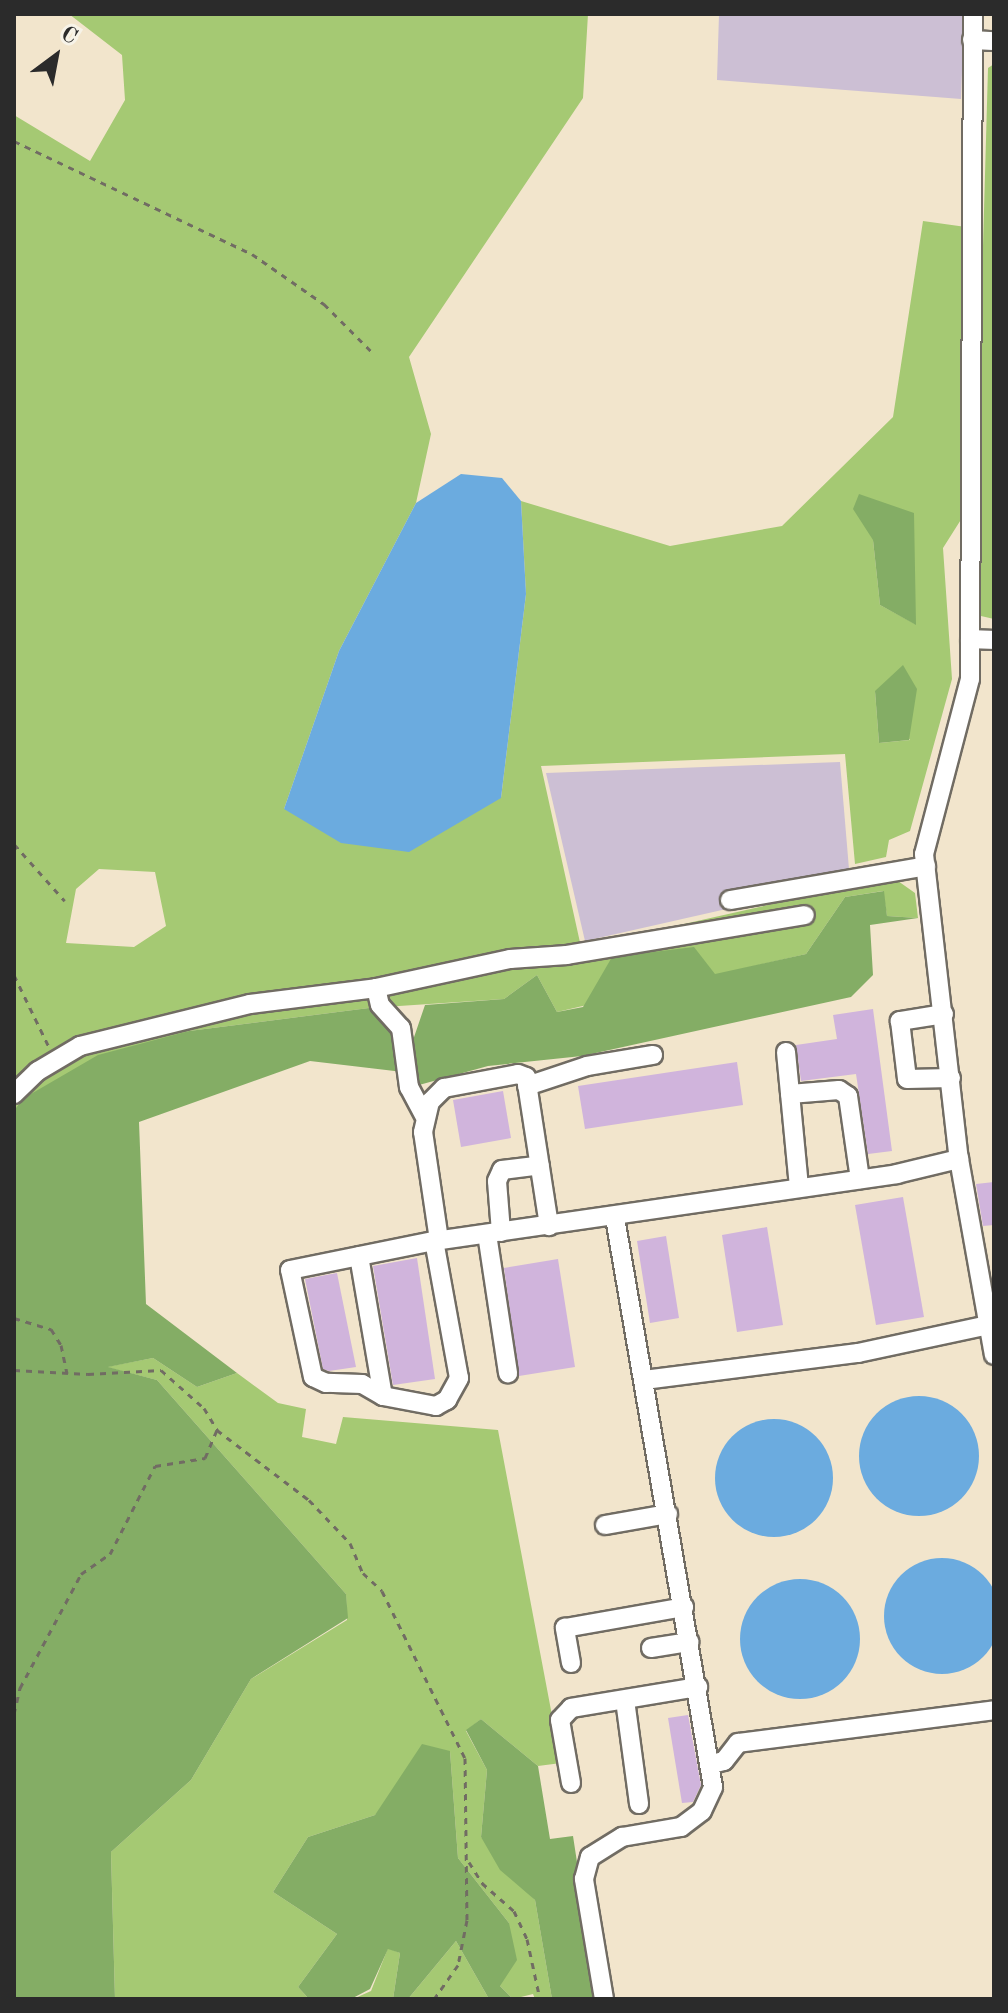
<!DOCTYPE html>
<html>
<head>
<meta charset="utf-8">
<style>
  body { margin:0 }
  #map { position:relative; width:1008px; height:2013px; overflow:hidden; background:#f2e5cc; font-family:"Old Standard TT",serif }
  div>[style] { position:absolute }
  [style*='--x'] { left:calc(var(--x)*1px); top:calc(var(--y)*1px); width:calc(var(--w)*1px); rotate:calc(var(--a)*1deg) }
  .industrial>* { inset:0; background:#ccbfd4 }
  .green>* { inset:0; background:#a5c973 }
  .forest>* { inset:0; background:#84ad65 }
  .water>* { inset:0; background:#6babdf }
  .round { border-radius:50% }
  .building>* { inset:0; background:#d0b4dc }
  .path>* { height:3px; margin-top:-1.5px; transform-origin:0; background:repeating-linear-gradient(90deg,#716c63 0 6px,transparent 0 12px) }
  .roads { filter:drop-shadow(2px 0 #716c63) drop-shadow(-2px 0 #716c63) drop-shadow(0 2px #716c63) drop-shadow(0 -2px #716c63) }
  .minor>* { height:18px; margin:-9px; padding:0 9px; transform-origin:9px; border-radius:9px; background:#fff }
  span { translate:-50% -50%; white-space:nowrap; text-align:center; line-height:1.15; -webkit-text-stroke:6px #f7f3e8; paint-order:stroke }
  .frame { position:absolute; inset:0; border:16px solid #2b2b2b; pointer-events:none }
  .north { position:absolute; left:16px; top:16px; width:80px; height:80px; -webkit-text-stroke:6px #f7f3e8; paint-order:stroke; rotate:32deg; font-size:22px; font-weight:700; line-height:32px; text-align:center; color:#2b2b2b }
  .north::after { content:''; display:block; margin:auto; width:28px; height:36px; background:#2b2b2b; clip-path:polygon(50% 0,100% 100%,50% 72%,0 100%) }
</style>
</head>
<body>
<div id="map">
  <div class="industrial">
    <div style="clip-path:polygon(719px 14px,964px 14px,961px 99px,717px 80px)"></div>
    <div style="clip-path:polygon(840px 762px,850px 881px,585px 941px,546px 773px)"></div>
  </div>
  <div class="green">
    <div style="clip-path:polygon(evenodd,69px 14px,588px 14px,583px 98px,409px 357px,431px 434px,416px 503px,339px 651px,284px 809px,501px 798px,526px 594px,521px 501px,670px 546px,782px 526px,893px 417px,923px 221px,966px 227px,962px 518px,943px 548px,952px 679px,910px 831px,889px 840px,886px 857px,855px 864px,845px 754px,541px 766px,581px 947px,857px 885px,898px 881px,915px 893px,918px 918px,887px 916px,883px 891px,845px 897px,806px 954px,557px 1012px,537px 975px,504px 999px,369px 1008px,189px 1031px,24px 1098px,14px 1110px,14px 115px,90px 161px,125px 100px,122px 55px,69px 14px,873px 540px,915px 624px,880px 605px,873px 540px,69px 14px,875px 691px,910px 740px,879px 743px,875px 691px,69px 14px,99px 869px,155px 872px,166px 926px,134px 947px,66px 943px,76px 889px,99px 869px)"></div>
    <div style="clip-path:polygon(994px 64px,994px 619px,981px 616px,973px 602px,988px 68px)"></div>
    <div style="clip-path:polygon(153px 1358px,197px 1387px,237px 1373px,278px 1403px,306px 1409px,302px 1437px,336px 1444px,343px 1417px,498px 1430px,561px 1763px,538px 1766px,481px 1719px,466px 1731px,487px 1770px,481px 1837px,535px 1900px,552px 1999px,535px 1999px,533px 1994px,513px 1999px,500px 1986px,509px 1923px,458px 1858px,450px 1751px,375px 1815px,308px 1837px,273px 1892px,337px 1934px,298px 1987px,309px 1999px,115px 1999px,111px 1852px,191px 1780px,251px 1679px,347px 1620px,346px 1594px,157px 1380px,106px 1367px)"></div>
    <div style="clip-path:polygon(456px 1941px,489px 1999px,408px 1999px)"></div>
    <div style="clip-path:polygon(388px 1948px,400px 1953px,393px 1999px,353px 1999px,371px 1991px)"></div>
  </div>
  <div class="forest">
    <div style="clip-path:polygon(859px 494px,914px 513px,916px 625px,880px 605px,873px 540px,853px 509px)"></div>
    <div style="clip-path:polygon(903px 665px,917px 689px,909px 740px,879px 743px,875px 691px)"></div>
    <div style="clip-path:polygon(884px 891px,887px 916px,918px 918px,870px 925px,873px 975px,851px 997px,582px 1056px,488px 1066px,419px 1085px,412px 1043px,425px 1005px,504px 999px,537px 975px,557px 1012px,583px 1007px,612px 957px,694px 947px,715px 974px,806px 954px,845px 897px)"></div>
    <div style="clip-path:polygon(369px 1008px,397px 1035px,403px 1072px,310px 1061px,139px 1122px,146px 1304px,237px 1373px,197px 1387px,153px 1358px,108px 1367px,157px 1380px,346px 1594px,348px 1618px,251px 1679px,191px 1780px,111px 1852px,115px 1999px,14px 1999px,14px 1110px,24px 1098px,98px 1055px,189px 1031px)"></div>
    <div style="clip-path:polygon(481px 1719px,538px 1766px,550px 1839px,573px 1836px,598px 1999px,552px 1999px,535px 1900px,500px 1870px,481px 1837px,487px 1770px,466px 1730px)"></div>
    <div style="clip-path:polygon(422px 1744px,450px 1751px,458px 1858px,509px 1923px,517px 1960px,500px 1986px,513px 1999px,489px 1999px,456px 1941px,408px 1999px,393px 1999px,400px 1953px,388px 1949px,370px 1989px,351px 1999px,309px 1999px,298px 1987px,337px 1934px,273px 1892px,308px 1837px,375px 1815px)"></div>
  </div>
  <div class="water">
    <div style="clip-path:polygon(461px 474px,502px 478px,521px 501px,526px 594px,501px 798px,409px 852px,341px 843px,284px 809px,339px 651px,416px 503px)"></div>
    <div class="round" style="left:859px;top:1396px;width:120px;height:120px"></div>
    <div class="round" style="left:715px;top:1419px;width:118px;height:118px"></div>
    <div class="round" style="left:884px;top:1558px;width:116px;height:116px"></div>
    <div class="round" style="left:740px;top:1579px;width:120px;height:120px"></div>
  </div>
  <div class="building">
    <div style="clip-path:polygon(873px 1009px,892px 1151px,868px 1154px,856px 1074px,801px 1081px,796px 1045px,837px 1039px,833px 1015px)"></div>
    <div style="clip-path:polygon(737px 1062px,743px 1105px,585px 1129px,578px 1086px)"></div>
    <div style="clip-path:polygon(503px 1091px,511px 1138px,461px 1147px,453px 1100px)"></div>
    <div style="clip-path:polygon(994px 1182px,994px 1225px,983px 1226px,976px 1184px)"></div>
    <div style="clip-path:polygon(903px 1197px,924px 1317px,876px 1325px,855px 1205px)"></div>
    <div style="clip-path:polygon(767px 1227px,783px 1325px,737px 1332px,722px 1235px)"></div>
    <div style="clip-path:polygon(666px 1236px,679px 1318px,650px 1323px,637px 1241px)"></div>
    <div style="clip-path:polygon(417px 1258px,435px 1379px,393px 1385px,373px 1266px)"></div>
    <div style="clip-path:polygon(558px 1259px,575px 1367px,519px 1376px,504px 1268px)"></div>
    <div style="clip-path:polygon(337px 1273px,356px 1367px,329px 1371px,323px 1369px,305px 1279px)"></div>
    <div style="clip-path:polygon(688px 1715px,701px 1785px,693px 1802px,682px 1803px,668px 1718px)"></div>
  </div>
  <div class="path">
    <div style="--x:14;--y:141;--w:263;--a:25.4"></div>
    <div style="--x:252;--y:254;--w:88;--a:34.8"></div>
    <div style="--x:324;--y:304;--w:71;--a:45"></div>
    <div style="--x:14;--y:844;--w:76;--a:48.2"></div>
    <div style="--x:14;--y:975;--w:80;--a:64.1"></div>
    <div style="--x:14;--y:1318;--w:39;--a:17"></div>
    <div style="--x:51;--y:1329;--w:19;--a:58"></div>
    <div style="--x:61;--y:1345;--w:29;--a:78"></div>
    <div style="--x:14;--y:1370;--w:74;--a:3.1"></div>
    <div style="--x:88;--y:1374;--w:73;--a:-3.1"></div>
    <div style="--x:161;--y:1370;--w:57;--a:41.5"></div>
    <div style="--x:204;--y:1408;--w:26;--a:59"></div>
    <div style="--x:217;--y:1430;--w:116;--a:37.3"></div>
    <div style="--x:309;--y:1500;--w:59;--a:46.4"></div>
    <div style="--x:350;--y:1543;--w:33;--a:67"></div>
    <div style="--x:363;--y:1573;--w:26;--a:43"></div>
    <div style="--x:382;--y:1591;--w:186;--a:63.6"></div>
    <div style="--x:465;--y:1758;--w:162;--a:89.3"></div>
    <div style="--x:467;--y:1920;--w:46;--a:101.3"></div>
    <div style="--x:458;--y:1965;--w:42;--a:125.2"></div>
    <div style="--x:14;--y:1714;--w:27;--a:-77"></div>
    <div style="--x:20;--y:1688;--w:129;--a:-61.8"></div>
    <div style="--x:81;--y:1574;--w:35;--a:-35"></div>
    <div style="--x:110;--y:1554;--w:99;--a:-62.9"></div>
    <div style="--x:155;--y:1466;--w:51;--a:-9.1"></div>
    <div style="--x:205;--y:1458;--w:30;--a:-67"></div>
    <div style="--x:469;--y:1862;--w:25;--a:58"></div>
    <div style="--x:482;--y:1883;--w:43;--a:41.2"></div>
    <div style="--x:514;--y:1911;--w:31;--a:65"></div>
    <div style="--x:527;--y:1939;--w:61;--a:77.8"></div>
  </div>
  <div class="roads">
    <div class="minor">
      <div style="--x:973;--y:14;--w:665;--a:90.26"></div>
      <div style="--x:970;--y:679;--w:181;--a:104.7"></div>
      <div style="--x:924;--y:854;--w:307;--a:83.5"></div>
      <div style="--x:959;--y:1159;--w:199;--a:79.9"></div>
      <div style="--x:972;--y:40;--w:22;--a:3"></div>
      <div style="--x:970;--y:639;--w:24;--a:2"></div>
      <div style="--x:730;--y:900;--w:199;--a:-9.8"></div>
      <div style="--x:376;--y:988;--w:17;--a:77"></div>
      <div style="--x:380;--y:1005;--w:31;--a:48"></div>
      <div style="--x:401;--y:1028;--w:60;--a:82.3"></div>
      <div style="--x:409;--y:1087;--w:32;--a:62"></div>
      <div style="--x:944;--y:1014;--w:45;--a:171"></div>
      <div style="--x:900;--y:1021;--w:58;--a:83.1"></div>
      <div style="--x:907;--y:1079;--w:44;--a:-1.3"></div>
      <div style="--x:786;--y:1052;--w:136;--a:84.5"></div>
      <div style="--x:527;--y:1086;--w:63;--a:-18.4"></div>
      <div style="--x:587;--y:1066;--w:67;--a:-9.5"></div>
      <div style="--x:14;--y:1094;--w:33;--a:-44"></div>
      <div style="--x:38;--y:1071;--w:49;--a:-30.8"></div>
      <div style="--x:80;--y:1046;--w:175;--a:-13.9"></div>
      <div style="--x:250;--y:1004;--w:127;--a:-7.2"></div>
      <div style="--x:376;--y:988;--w:137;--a:-12.2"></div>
      <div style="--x:510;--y:959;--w:57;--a:-4"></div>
      <div style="--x:567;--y:955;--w:241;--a:-9.5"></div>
      <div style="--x:790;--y:1094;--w:49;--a:-4.7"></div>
      <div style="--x:839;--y:1090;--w:11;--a:34"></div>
      <div style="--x:848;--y:1096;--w:84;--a:81.8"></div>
      <div style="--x:501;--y:1232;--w:51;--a:-94.5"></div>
      <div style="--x:497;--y:1181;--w:12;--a:-66"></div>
      <div style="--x:502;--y:1170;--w:38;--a:-7"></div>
      <div style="--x:487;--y:1234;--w:141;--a:81.4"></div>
      <div style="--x:439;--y:1240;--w:109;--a:-98.4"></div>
      <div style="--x:423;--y:1132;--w:31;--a:-77"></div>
      <div style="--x:430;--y:1102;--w:20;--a:-45"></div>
      <div style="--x:444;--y:1088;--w:75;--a:-10.7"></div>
      <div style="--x:518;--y:1074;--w:9;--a:21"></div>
      <div style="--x:526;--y:1077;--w:151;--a:81.2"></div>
      <div style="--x:359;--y:1256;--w:142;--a:80.3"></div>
      <div style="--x:383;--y:1396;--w:54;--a:10.7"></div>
      <div style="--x:436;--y:1406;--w:13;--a:-29"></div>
      <div style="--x:447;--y:1400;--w:25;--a:-61"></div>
      <div style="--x:459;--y:1378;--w:139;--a:-100.3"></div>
      <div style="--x:644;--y:1380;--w:216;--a:-7.2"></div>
      <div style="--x:858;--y:1353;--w:134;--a:-12.1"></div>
      <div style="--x:383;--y:1396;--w:24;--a:-150"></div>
      <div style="--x:362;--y:1384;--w:36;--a:-178"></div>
      <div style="--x:326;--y:1383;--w:14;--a:-155"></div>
      <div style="--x:313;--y:1377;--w:109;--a:-102.1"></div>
      <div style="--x:290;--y:1270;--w:147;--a:-11.4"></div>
      <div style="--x:434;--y:1241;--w:468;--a:-8.2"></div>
      <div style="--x:897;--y:1174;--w:64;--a:-13.6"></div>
      <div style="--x:605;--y:1525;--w:64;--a:-9.9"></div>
      <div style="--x:651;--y:1648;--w:39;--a:-9"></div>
      <div style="--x:571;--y:1663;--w:36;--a:-100"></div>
      <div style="--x:565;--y:1628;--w:121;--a:-10"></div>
      <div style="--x:625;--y:1700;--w:105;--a:82.3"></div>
      <div style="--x:712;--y:1764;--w:12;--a:-14"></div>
      <div style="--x:724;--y:1761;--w:23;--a:-52"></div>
      <div style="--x:738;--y:1743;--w:258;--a:-7.3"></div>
      <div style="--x:571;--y:1783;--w:64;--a:-99.9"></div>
      <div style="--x:560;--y:1720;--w:16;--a:-47"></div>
      <div style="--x:571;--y:1708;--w:129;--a:-9.4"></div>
      <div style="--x:604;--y:1999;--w:122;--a:-99.5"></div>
      <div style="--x:584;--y:1879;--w:23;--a:-75"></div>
      <div style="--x:590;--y:1857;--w:38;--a:-32"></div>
      <div style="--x:622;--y:1837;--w:60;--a:-9.6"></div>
      <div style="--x:681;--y:1827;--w:26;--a:-37"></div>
      <div style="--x:702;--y:1811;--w:26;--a:-65"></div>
      <div style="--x:713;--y:1787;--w:577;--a:-99.77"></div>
    </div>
  </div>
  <div class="frame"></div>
  <div class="north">С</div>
</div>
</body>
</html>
